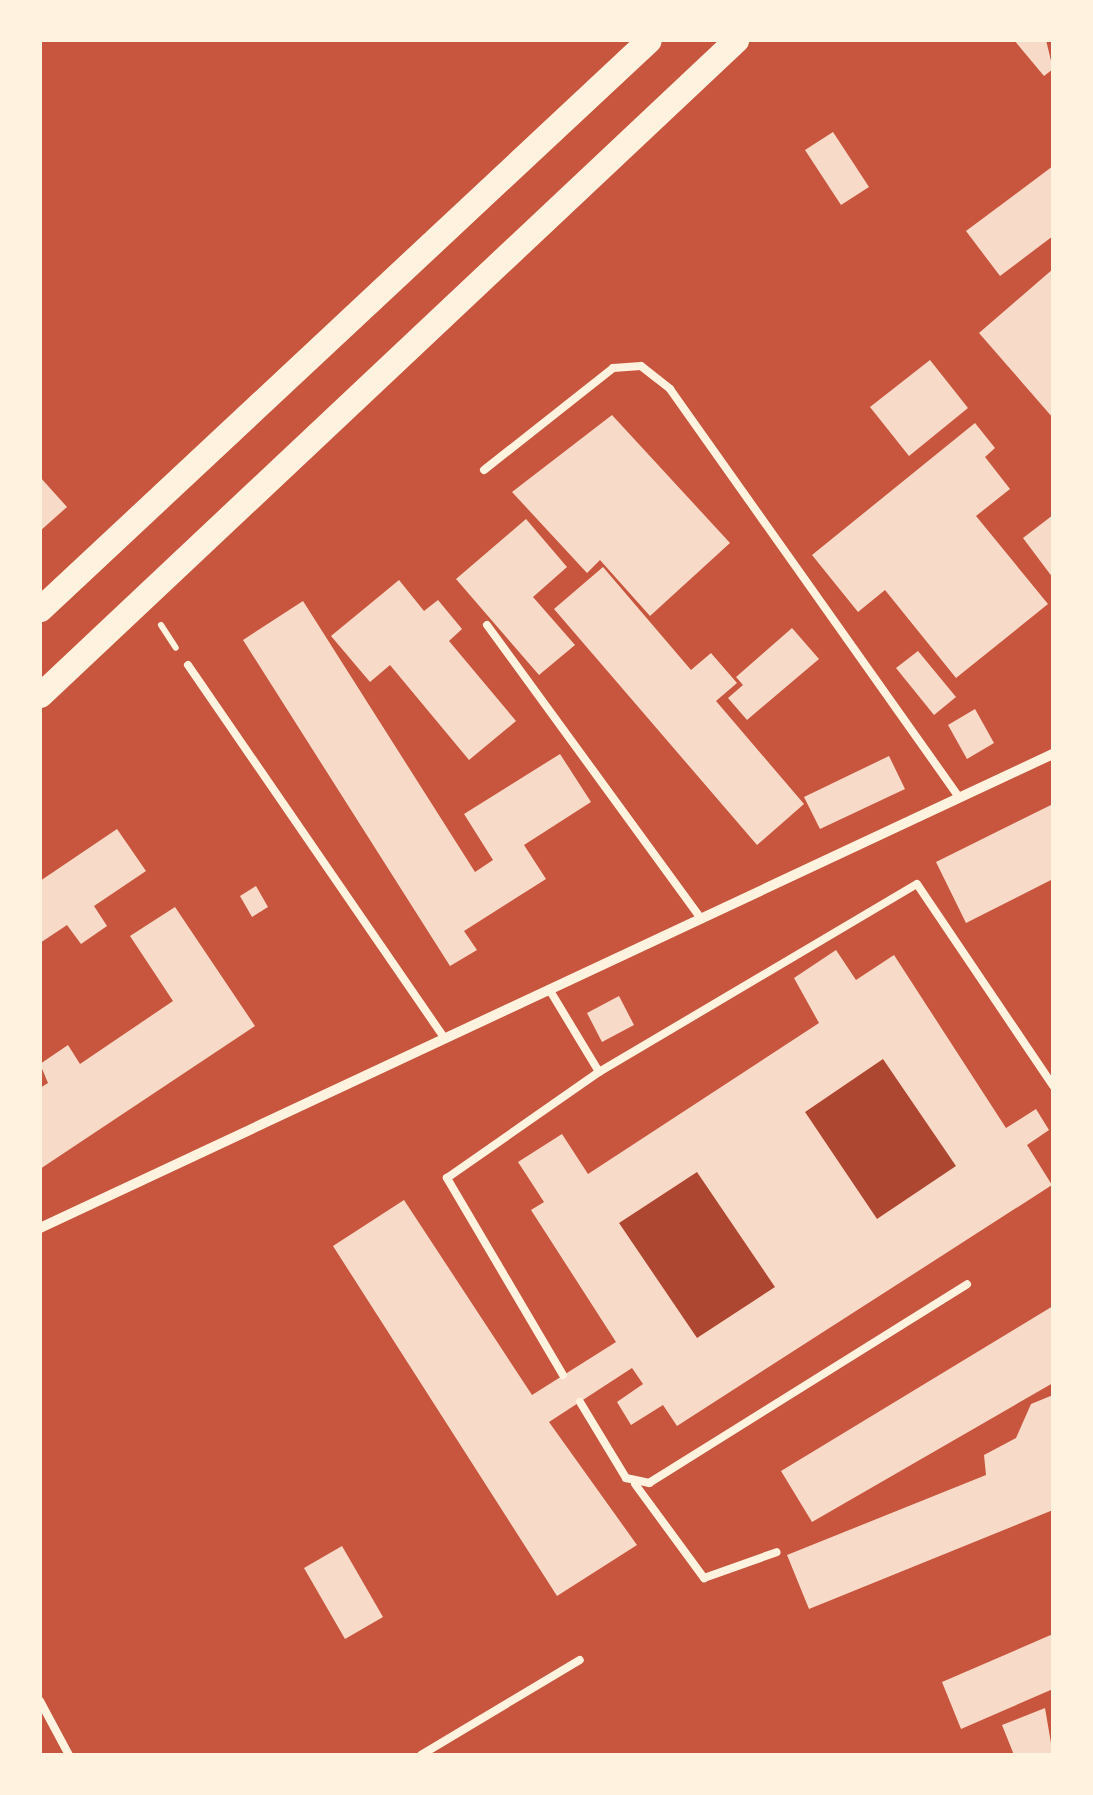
<!DOCTYPE html>
<html>
<head>
<meta charset="utf-8">
<style>
  body { margin:0 }
  #map { position:relative; width:1093px; height:1795px; overflow:hidden; background:#c8553d; font-family:"Work Sans",sans-serif }
  div>[style] { position:absolute }
  [style*='--x'] { left:calc(var(--x)*1px); top:calc(var(--y)*1px); width:calc(var(--w)*1px); rotate:calc(var(--a)*1deg) }
  .green>* { inset:0; background:#ae4732 }
  .building>* { inset:0; background:#f7dbc8 }
  .path>* { height:6px; margin:-3px; padding:0 3px; transform-origin:3px; border-radius:3px; background:#fff3e0 }
  .service>* { height:8px; margin:-4px; padding:0 4px; transform-origin:4px; border-radius:4px; background:#fff3e0 }
  .minor>* { height:10px; margin:-5px; padding:0 5px; transform-origin:5px; border-radius:5px; background:#fff3e0 }
  .primary>* { height:25px; margin:-12.5px; padding:0 12.5px; transform-origin:12.5px; border-radius:12.5px; background:#fff3e0 }
  span { translate:-50% -50%; white-space:nowrap; text-align:center; line-height:1.15; -webkit-text-stroke:8px #fff3e0; paint-order:stroke }
  .frame { position:absolute; inset:0; border:42px solid #fff3e0; pointer-events:none }
</style>
</head>
<body>
<div id="map">
  <div class="green">
    <div style="clip-path:polygon(883px 1059px,956px 1166px,877px 1219px,805px 1112px)"></div>
    <div style="clip-path:polygon(697px 1172px,775px 1287px,697px 1338px,619px 1223px)"></div>
  </div>
  <div class="building">
    <div style="clip-path:polygon(1014px 40px,1046px 40px,1053px 69px,1044px 76px)"></div>
    <div style="clip-path:polygon(833px 132px,869px 187px,841px 205px,805px 150px)"></div>
    <div style="clip-path:polygon(1053px 166px,1053px 236px,1000px 276px,966px 231px)"></div>
    <div style="clip-path:polygon(1053px 269px,1053px 418px,979px 333px)"></div>
    <div style="clip-path:polygon(930px 360px,968px 408px,909px 456px,870px 407px)"></div>
    <div style="clip-path:polygon(612px 415px,730px 543px,650px 616px,600px 560px,587px 573px,512px 492px)"></div>
    <div style="clip-path:polygon(975px 423px,995px 448px,985px 457px,1010px 489px,976px 516px,1048px 604px,956px 678px,885px 590px,858px 612px,812px 555px)"></div>
    <div style="clip-path:polygon(40px 477px,67px 507px,40px 531px)"></div>
    <div style="clip-path:polygon(1053px 515px,1053px 578px,1023px 538px)"></div>
    <div style="clip-path:polygon(526px 519px,567px 567px,533px 597px,575px 645px,539px 675px,456px 579px)"></div>
    <div style="clip-path:polygon(603px 567px,691px 670px,711px 653px,737px 683px,716px 701px,804px 804px,757px 845px,554px 609px)"></div>
    <div style="clip-path:polygon(399px 580px,424px 611px,438px 600px,462px 629px,449px 641px,516px 721px,469px 760px,390px 665px,370px 682px,331px 636px)"></div>
    <div style="clip-path:polygon(303px 601px,475px 872px,493px 860px,464px 814px,560px 754px,591px 802px,524px 845px,546px 879px,464px 931px,477px 950px,450px 966px,243px 640px)"></div>
    <div style="clip-path:polygon(792px 628px,819px 659px,747px 720px,728px 698px,743px 685px,736px 677px)"></div>
    <div style="clip-path:polygon(918px 651px,956px 697px,934px 715px,896px 668px)"></div>
    <div style="clip-path:polygon(975px 709px,994px 743px,967px 759px,948px 725px)"></div>
    <div style="clip-path:polygon(889px 756px,905px 789px,820px 829px,804px 797px)"></div>
    <div style="clip-path:polygon(1053px 804px,1053px 879px,966px 923px,936px 862px)"></div>
    <div style="clip-path:polygon(117px 829px,146px 871px,94px 906px,107px 926px,81px 944px,67px 925px,40px 943px,40px 881px)"></div>
    <div style="clip-path:polygon(256px 886px,268px 907px,252px 917px,240px 896px)"></div>
    <div style="clip-path:polygon(175px 907px,255px 1026px,40px 1169px,40px 1088px,48px 1083px,40px 1064px,68px 1045px,80px 1064px,173px 1001px,130px 936px)"></div>
    <div style="clip-path:polygon(evenodd,836px 950px,856px 980px,894px 955px,1006px 1128px,1036px 1109px,1049px 1130px,1027px 1145px,1052px 1185px,677px 1426px,663px 1405px,631px 1425px,617px 1402px,643px 1384px,632px 1368px,549px 1422px,637px 1545px,557px 1596px,333px 1246px,404px 1200px,532px 1395px,616px 1342px,531px 1210px,544px 1202px,518px 1162px,562px 1134px,588px 1174px,819px 1023px,794px 978px,836px 950px,883px 1059px,956px 1166px,877px 1219px,805px 1112px,883px 1059px,836px 950px,697px 1172px,775px 1287px,697px 1338px,619px 1223px,697px 1172px)"></div>
    <div style="clip-path:polygon(619px 996px,634px 1025px,602px 1042px,587px 1013px)"></div>
    <div style="clip-path:polygon(1053px 1306px,1053px 1383px,812px 1522px,781px 1471px)"></div>
    <div style="clip-path:polygon(1053px 1395px,1053px 1510px,809px 1609px,787px 1555px,986px 1475px,984px 1455px,1016px 1438px,1031px 1404px)"></div>
    <div style="clip-path:polygon(342px 1546px,383px 1617px,345px 1639px,304px 1568px)"></div>
    <div style="clip-path:polygon(1053px 1634px,1053px 1689px,961px 1729px,942px 1682px)"></div>
    <div style="clip-path:polygon(1045px 1708px,1053px 1755px,1014px 1755px,1002px 1725px)"></div>
  </div>
  <div class="path">
    <div style="--x:161;--y:625;--w:27;--a:57"></div>
  </div>
  <div class="service">
    <div style="--x:484;--y:470;--w:164;--a:-38.3"></div>
    <div style="--x:613;--y:368;--w:28;--a:-4"></div>
    <div style="--x:641;--y:366;--w:37;--a:38"></div>
    <div style="--x:670;--y:389;--w:500;--a:54.7"></div>
    <div style="--x:487;--y:625;--w:363;--a:53.9"></div>
    <div style="--x:188;--y:665;--w:452;--a:55.5"></div>
    <div style="--x:549;--y:989;--w:97;--a:58.9"></div>
    <div style="--x:599;--y:1072;--w:369;--a:-30.6"></div>
    <div style="--x:917;--y:884;--w:244;--a:56"></div>
    <div style="--x:563;--y:1375;--w:229;--a:-120.5"></div>
    <div style="--x:447;--y:1178;--w:185;--a:-34.9"></div>
    <div style="--x:580;--y:1402;--w:89;--a:58.8"></div>
    <div style="--x:626;--y:1478;--w:24;--a:12"></div>
    <div style="--x:649;--y:1483;--w:375;--a:-32"></div>
    <div style="--x:635;--y:1484;--w:117;--a:53.7"></div>
    <div style="--x:704;--y:1578;--w:77;--a:-19.6"></div>
    <div style="--x:40;--y:1701;--w:61;--a:61.8"></div>
    <div style="--x:421;--y:1755;--w:185;--a:-30.9"></div>
  </div>
  <div class="minor">
    <div style="--x:40;--y:1228;--w:1118;--a:-25.08"></div>
  </div>
  <div class="primary">
    <div style="--x:40;--y:609;--w:833;--a:-43.06"></div>
    <div style="--x:40;--y:695;--w:956;--a:-43.26"></div>
  </div>
  <div class="frame"></div>
</div>
</body>
</html>
